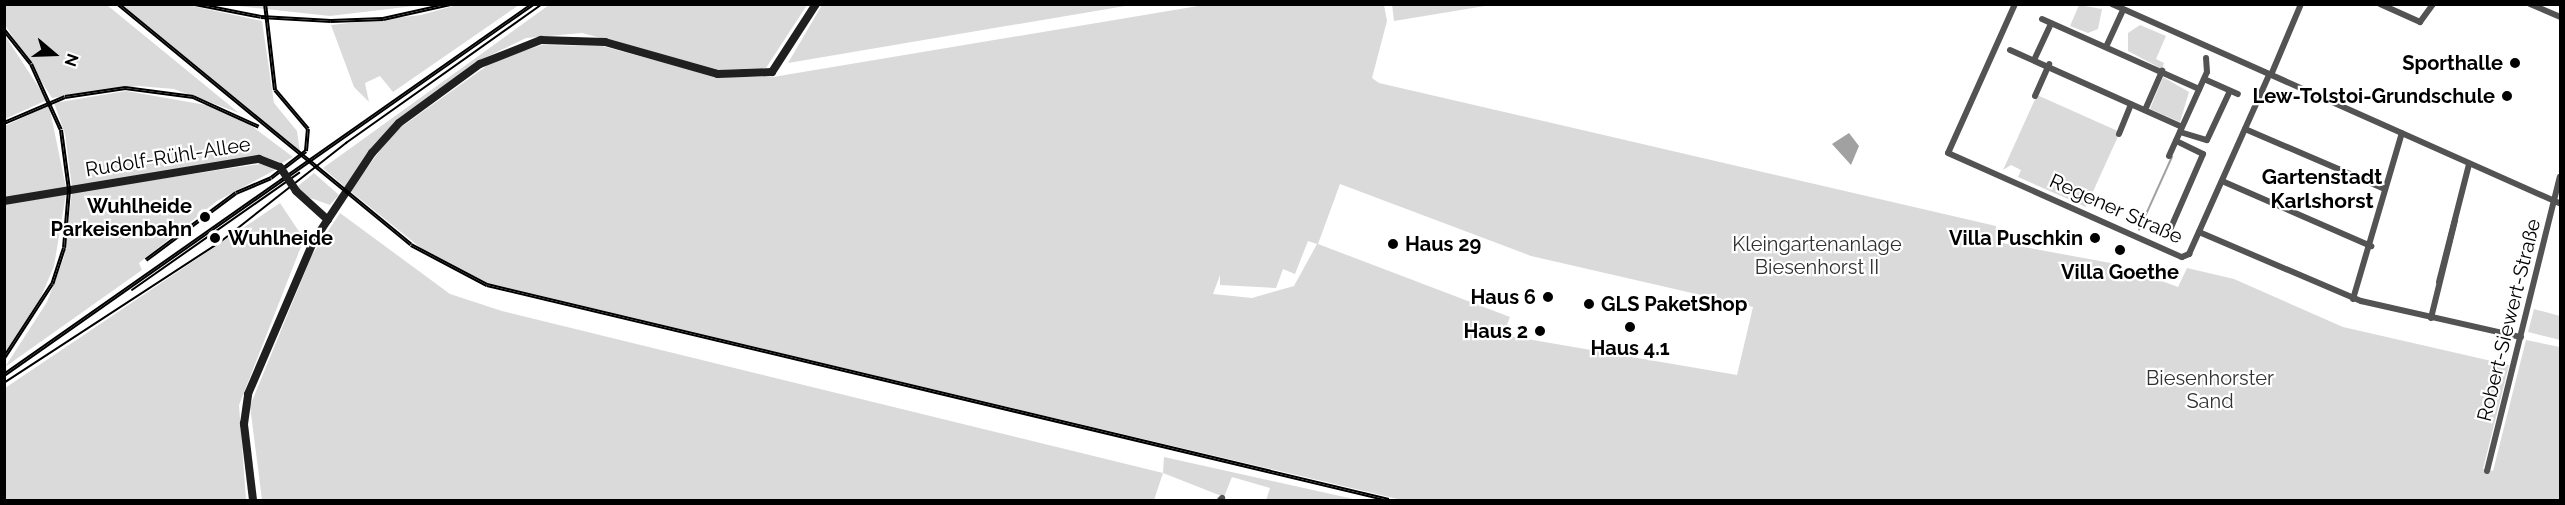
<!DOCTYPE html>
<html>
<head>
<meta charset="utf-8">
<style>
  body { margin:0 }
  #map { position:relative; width:2565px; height:505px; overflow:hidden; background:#fff; font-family:Raleway,sans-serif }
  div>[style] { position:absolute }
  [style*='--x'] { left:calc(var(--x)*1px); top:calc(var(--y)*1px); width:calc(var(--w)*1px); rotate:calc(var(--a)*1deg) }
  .green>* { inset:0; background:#dadada }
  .water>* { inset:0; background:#a1a1a1 }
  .stream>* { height:1.5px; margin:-0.75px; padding:0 0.75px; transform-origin:0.75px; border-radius:0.75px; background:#a1a1a1 }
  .street>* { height:6px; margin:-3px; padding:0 3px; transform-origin:3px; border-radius:3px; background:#535353 }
  .secondary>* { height:8px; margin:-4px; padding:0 4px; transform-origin:4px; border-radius:4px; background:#202020 }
  .tram>* { height:1.5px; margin:-0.75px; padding:0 0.75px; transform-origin:0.75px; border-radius:0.75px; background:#000 }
  .rail>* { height:4px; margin-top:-2px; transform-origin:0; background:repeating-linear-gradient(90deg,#fff 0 4.5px,#000 0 9px); box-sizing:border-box; border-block:2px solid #000 }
  .secondary-bridge>* { height:8px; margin:-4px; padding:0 4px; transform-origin:4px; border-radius:4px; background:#202020 }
  .dots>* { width:16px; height:16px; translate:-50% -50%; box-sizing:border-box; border:3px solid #fff; border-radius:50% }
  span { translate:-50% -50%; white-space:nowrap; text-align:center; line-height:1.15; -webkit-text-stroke:4.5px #fff; paint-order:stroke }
  .poi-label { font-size:20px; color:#000; font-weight:700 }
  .right { translate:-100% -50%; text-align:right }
  .left { translate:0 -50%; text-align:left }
  .street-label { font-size:20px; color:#000 }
  .park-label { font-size:20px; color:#313131 }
  .neighbourhood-label { font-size:21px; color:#000; font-weight:700 }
  .frame { position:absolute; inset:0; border:6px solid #000; pointer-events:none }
  .north { position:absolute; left:24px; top:24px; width:60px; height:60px; -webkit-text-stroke:4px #fff; paint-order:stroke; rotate:109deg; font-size:16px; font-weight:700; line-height:24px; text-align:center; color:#000 }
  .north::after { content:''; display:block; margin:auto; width:21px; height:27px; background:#000; clip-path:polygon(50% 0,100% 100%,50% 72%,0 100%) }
</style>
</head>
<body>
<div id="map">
  <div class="green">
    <div style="clip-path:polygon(5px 4px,107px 5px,239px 113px,174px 89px,138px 86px,52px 98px,5px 25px)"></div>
    <div style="clip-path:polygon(1392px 4px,1491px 4px,1491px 5px,1394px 21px)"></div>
    <div style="clip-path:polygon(122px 5px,188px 5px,262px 21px,274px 103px,297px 131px,300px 152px)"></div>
    <div style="clip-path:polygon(229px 5px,422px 5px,330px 16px)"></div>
    <div style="clip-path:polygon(457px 5px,519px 5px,393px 92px,380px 76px,365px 83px,369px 102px,354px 87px,331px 25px,421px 15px)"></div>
    <div style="clip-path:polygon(549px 5px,807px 5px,766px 68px,720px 70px,582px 33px,526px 38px,476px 62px,402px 117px,345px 187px,323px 168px)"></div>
    <div style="clip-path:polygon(822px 5px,822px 4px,1131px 5px,788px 63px)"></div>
    <div style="clip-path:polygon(evenodd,1204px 5px,1384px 5px,1387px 21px,1372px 78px,1379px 83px,1996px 226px,1997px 242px,2116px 264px,2178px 287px,2187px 268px,2234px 279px,2343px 327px,2509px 365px,2483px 469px,2493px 471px,2526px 340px,2560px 347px,2560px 500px,1402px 500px,487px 284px,437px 261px,350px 191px,393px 133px,495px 60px,542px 45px,602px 46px,717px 77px,773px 77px,1204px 5px,1340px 184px,1531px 256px,1753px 307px,1737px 375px,1503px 335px,1510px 317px,1318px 244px,1340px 184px,1204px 5px,1308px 241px,1317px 244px,1294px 286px,1252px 298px,1213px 294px,1220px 275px,1220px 285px,1276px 288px,1283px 269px,1295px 274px,1308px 241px)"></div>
    <div style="clip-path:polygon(2079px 5px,2102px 9px,2098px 29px,2088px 33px,2070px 26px)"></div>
    <div style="clip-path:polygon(2140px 25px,2166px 36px,2156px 59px,2164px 63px,2162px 69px,2128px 51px,2128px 33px)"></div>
    <div style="clip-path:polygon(4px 34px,47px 100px,5px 119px,4px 119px)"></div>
    <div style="clip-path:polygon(2163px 77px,2189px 92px,2180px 122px,2150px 109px)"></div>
    <div style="clip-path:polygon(126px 91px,212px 106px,245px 121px,293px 157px,282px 163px,262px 156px,72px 187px,65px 134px,54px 103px)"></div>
    <div style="clip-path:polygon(2037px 95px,2120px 132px,2086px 207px,2018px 177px,2021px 170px,2011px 165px,2003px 170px)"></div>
    <div style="clip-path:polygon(49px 105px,66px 188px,5px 198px,5px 126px)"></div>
    <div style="clip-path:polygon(260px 164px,277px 169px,217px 201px,139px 263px,142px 270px,5px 367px,47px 302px,64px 257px,72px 192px)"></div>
    <div style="clip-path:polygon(314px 173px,339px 195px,330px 205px,305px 196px,298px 186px)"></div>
    <div style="clip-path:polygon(66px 194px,54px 266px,33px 316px,5px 354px,5px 204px)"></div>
    <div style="clip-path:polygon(280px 203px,304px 239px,239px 405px,246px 500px,5px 500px,5px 388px)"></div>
    <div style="clip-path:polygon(340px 213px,450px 294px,502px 311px,1163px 473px,1164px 457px,1358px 500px,1266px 500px,1270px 488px,1232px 477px,1224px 497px,1163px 473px,1154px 500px,262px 500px,250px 406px,312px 255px)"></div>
    <div style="clip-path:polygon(2534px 309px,2560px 316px,2560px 340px,2528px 332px)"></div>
  </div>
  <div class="water">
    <div style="clip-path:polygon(1849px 133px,1859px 146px,1851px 165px,1832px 144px)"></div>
  </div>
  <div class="stream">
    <div style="--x:2139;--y:230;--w:80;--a:-65.7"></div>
  </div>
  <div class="street">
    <div style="--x:2015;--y:4;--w:163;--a:114.2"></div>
    <div style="--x:1948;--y:153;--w:256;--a:24"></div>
    <div style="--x:2182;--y:257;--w:8;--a:-23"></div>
    <div style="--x:2189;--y:254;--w:196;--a:-65.9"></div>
    <div style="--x:2112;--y:4;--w:490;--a:24"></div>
    <div style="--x:2380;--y:4;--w:44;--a:24.2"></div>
    <div style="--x:2420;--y:22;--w:22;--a:-54"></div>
    <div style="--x:2530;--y:4;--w:33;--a:23"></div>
    <div style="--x:2042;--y:19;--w:172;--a:24"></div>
    <div style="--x:2106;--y:47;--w:41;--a:-65.3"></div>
    <div style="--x:2010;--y:50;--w:188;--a:24.1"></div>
    <div style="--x:2035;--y:58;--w:38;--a:-65"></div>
    <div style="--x:2271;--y:75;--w:77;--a:-67.1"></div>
    <div style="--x:2204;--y:79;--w:37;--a:24"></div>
    <div style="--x:2035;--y:96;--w:35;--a:-66"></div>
    <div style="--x:2145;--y:110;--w:43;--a:-66.4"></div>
    <div style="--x:2245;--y:129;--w:152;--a:23.2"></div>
    <div style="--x:2180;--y:132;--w:28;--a:17"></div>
    <div style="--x:2207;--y:140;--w:54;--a:-64.9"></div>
    <div style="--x:2119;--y:134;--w:32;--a:-68"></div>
    <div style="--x:2169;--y:156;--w:92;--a:-65.7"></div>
    <div style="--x:2207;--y:72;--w:14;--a:-94"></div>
    <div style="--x:2222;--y:181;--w:163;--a:23.6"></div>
    <div style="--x:2169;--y:232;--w:85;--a:-66.4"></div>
    <div style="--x:2203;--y:154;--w:30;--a:-154"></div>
    <div style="--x:2199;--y:232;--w:176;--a:23.1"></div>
    <div style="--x:2361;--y:301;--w:164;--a:12.7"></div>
    <div style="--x:2439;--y:282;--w:122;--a:-75.7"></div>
    <div style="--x:2353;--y:299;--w:173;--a:-73.6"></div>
    <div style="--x:2431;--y:318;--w:101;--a:-76.2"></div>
    <div style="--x:2487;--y:471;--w:303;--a:-76.1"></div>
    <div style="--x:1220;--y:500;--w:3;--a:-45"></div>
  </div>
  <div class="secondary">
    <div style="--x:296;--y:191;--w:43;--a:42.2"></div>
    <div style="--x:4;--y:201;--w:258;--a:-9.4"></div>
    <div style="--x:259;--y:159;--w:22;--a:21"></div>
    <div style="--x:253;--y:500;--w:77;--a:-96.8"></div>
    <div style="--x:244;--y:424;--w:30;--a:-82"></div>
    <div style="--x:248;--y:394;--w:165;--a:-66.8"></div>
    <div style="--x:313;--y:242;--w:107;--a:-56.5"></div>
    <div style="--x:372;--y:153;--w:40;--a:-48"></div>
    <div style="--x:399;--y:123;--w:100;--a:-36.1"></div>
    <div style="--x:480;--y:64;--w:66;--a:-21.5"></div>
    <div style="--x:541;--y:40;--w:64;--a:1.8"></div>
    <div style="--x:605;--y:42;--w:117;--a:15.8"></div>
    <div style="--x:718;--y:74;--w:54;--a:-2.1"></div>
    <div style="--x:772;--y:72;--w:81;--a:-57.1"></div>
  </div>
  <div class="tram">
    <div style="--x:132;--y:290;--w:204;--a:-35"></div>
    <div style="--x:4;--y:383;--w:257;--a:-33.1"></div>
    <div style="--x:219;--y:243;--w:162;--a:-38.2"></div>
    <div style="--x:346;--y:143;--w:240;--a:-35.3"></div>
  </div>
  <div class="rail">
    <div style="--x:118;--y:4;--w:379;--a:39.4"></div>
    <div style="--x:411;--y:245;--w:86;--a:27.8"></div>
    <div style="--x:487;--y:285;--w:927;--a:13.41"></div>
    <div style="--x:195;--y:4;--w:67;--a:11.1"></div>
    <div style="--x:261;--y:17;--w:70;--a:3.3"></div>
    <div style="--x:331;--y:21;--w:52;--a:-2.2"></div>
    <div style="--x:383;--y:19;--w:69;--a:-12.6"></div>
    <div style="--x:4;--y:30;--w:43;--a:51.5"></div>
    <div style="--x:31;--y:64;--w:72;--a:65.6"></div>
    <div style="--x:61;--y:130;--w:61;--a:82.4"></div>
    <div style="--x:69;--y:190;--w:58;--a:94.9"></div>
    <div style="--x:64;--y:248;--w:38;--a:108"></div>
    <div style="--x:52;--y:284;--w:88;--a:123"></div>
    <div style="--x:4;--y:123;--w:66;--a:-23.1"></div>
    <div style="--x:65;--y:97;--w:61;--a:-8.5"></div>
    <div style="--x:125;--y:88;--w:69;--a:7.5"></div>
    <div style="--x:193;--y:97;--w:72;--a:24.4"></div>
    <div style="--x:146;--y:260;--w:112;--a:-36.7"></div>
    <div style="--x:236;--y:193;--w:38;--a:-23"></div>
    <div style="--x:271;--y:178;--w:44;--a:-37.6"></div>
    <div style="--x:306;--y:151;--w:22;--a:-85"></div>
    <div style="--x:308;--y:129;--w:51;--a:-130.2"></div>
    <div style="--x:275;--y:90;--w:87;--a:-96.6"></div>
    <div style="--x:4;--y:375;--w:646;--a:-35.04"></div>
  </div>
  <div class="secondary-bridge">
    <div style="--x:280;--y:167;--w:29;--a:56"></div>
  </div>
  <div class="dots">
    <div style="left:2515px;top:63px;background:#000"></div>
    <div style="left:2507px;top:96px;background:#000"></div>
    <div style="left:205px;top:217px;background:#000"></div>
    <div style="left:215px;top:238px;background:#000"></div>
    <div style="left:2095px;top:238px;background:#000"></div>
    <div style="left:1393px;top:244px;background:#000"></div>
    <div style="left:2120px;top:250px;background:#000"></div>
    <div style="left:1548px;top:297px;background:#000"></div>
    <div style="left:1589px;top:304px;background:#000"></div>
    <div style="left:1630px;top:327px;background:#000"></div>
    <div style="left:1540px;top:331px;background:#000"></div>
  </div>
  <div class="poi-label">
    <span class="right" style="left:2503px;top:63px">Sporthalle</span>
    <span class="right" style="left:2495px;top:96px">Lew-Tolstoi-Grundschule</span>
    <span class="right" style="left:192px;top:218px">Wuhlheide<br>Parkeisenbahn</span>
    <span class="left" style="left:228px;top:238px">Wuhlheide</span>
    <span class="right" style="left:2083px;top:238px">Villa Puschkin</span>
    <span class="left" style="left:1405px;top:244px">Haus 29</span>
    <span style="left:2120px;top:272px">Villa Goethe</span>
    <span class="right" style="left:1536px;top:297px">Haus 6</span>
    <span class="left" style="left:1601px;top:304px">GLS PaketShop</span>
    <span class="right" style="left:1528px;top:331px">Haus 2</span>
    <span style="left:1630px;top:348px">Haus 4.1</span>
  </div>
  <div class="street-label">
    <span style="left:168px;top:157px;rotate:-9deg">Rudolf-Rühl-Allee</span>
    <span style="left:2116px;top:209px;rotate:24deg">Regener Straße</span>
    <span style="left:2509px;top:320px;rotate:-76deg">Robert-Siewert-Straße</span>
  </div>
  <div class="park-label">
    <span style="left:1817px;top:256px">Kleingartenanlage<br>Biesenhorst II</span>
    <span style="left:2210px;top:390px">Biesenhorster<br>Sand</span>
  </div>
  <div class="neighbourhood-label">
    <span style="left:2322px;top:189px">Gartenstadt<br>Karlshorst</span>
  </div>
  <div class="frame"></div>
  <div class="north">N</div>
</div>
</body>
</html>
